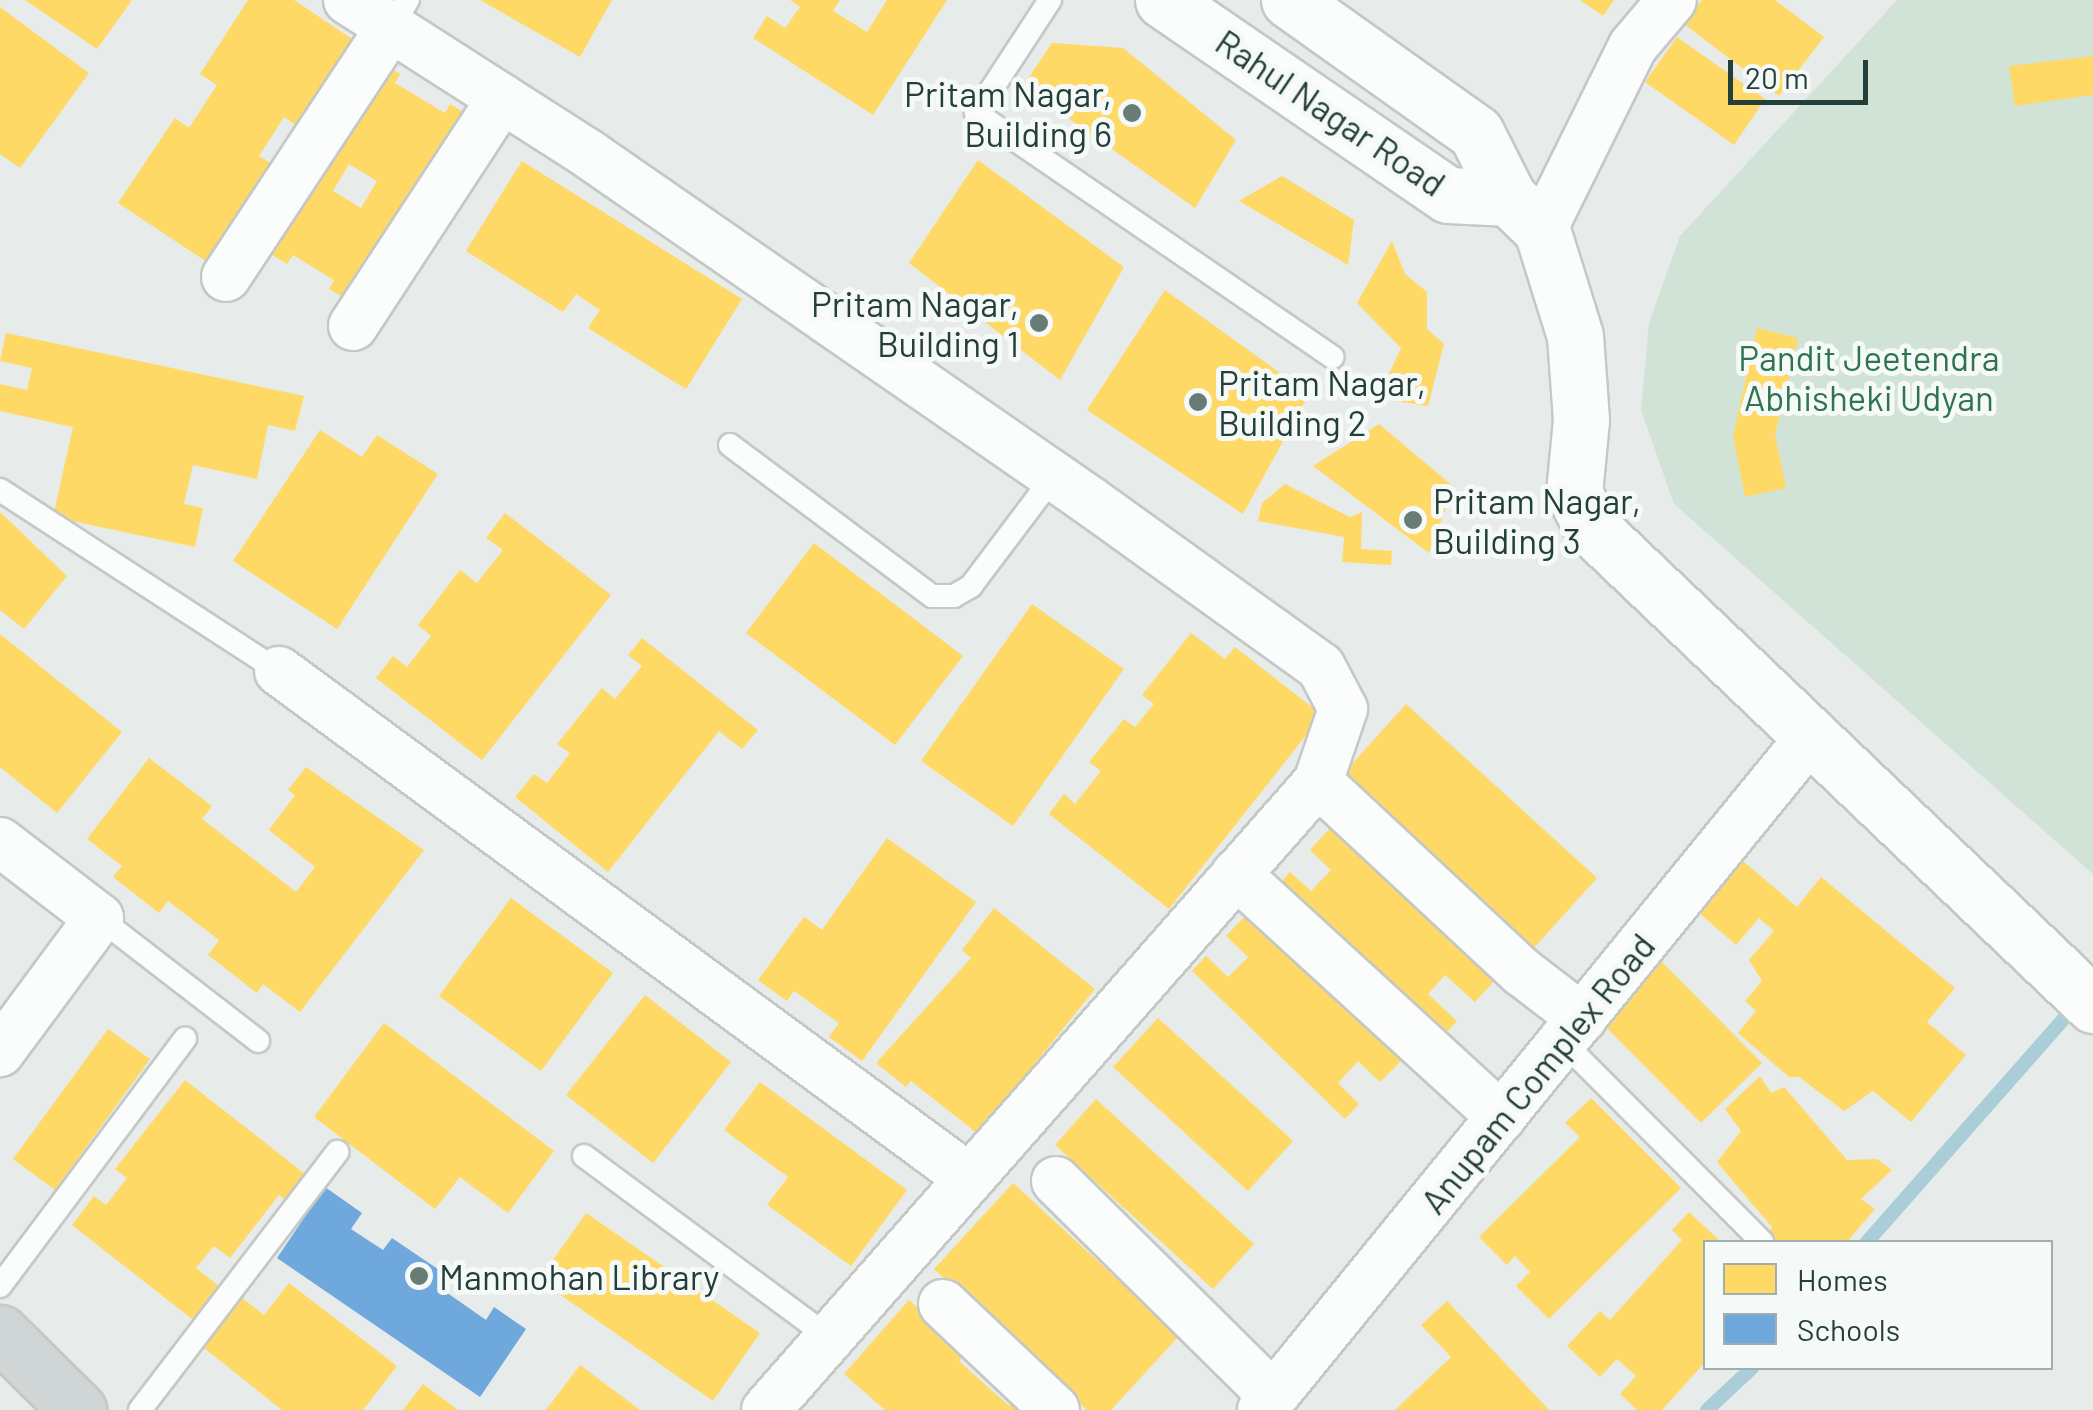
<!DOCTYPE html>
<html>
<head>
<meta charset="utf-8">
<style>
  body { margin:0 }
  #map { position:relative; width:2093px; height:1410px; overflow:hidden; background:#e7ebe9; font-family:Barlow,sans-serif }
  div>[style] { position:absolute }
  [style*='--x'] { left:calc(var(--x)*1px); top:calc(var(--y)*1px); width:calc(var(--w)*1px); rotate:calc(var(--a)*1deg) }
  .green>* { inset:0; background:#d1e3d7 }
  .homes>* { inset:0; background:#ffd966 }
  .schools>* { inset:0; background:#6fa8dc }
  .stream>* { height:14px; margin:-7px; padding:0 7px; transform-origin:7px; border-radius:7px; background:#a9ced8 }
  .roads { filter:drop-shadow(2px 0 #c4c8c6) drop-shadow(-2px 0 #c4c8c6) drop-shadow(0 2px #c4c8c6) drop-shadow(0 -2px #c4c8c6) }
  .service>* { height:22px; margin:-11px; padding:0 11px; transform-origin:11px; border-radius:11px; background:#fbfcfc }
  .minor>* { height:48px; margin:-24px; padding:0 24px; transform-origin:24px; border-radius:24px; background:#fbfcfc }
  .tertiary>* { height:55px; margin:-27.5px; padding:0 27.5px; transform-origin:27.5px; border-radius:27.5px; background:#fbfcfc }
  .primary>* { height:55px; margin:-27.5px; padding:0 27.5px; transform-origin:27.5px; border-radius:27.5px; background:#cfd6d5 }
  .dots>* { width:28px; height:28px; translate:-50% -50%; box-sizing:border-box; border:5px solid #f5faf8; border-radius:50% }
  span { translate:-50% -50%; white-space:nowrap; text-align:center; line-height:1.15; -webkit-text-stroke:10px #f5faf8; paint-order:stroke }
  .poi-label { font-size:35px; color:#243f39 }
  .right { translate:-100% -50%; text-align:right }
  .left { translate:0 -50%; text-align:left }
  .street-label { font-size:35px; color:#243f39 }
  .park-label { font-size:35px; color:#30744f }
  .legend { position:absolute; left:1703px; top:1240px; width:350px; height:130px; box-sizing:border-box; background:#f5faf8; border:2px solid #a1afac; margin:0; padding:12px 18px; list-style:none; font-size:30px; color:#243f39 }
  .legend li { display:flex; align-items:center; gap:20px; height:50px }
  .legend b { width:50px; border:2px solid #a1afac }
  .scale { position:absolute; left:1728px; top:60px; width:140px; height:45px; box-sizing:border-box; border:5px solid #243f39; border-top:0; padding-left:12px; font-size:30px; line-height:35px; white-space:nowrap; color:#243f39; -webkit-text-stroke:8px #f5faf8; paint-order:stroke }
</style>
</head>
<body>
<div id="map">
  <div class="green">
    <div style="clip-path:polygon(1897px 0,2093px 0,2093px 874px,1674px 504px,1641px 410px,1649px 323px,1680px 236px)"></div>
  </div>
  <div class="homes">
    <div style="clip-path:polygon(25px 0,132px 0,97px 49px)"></div>
    <div style="clip-path:polygon(248px 0,294px 0,361px 45px,304px 131px,284px 117px,259px 156px,282px 170px,216px 268px,118px 203px,175px 118px,189px 128px,217px 85px,200px 74px)"></div>
    <div style="clip-path:polygon(480px 0,612px 0,580px 57px)"></div>
    <div style="clip-path:polygon(790px 0,840px 0,833px 11px,867px 32px,887px 0,947px 0,873px 115px,753px 38px,767px 16px,785px 28px,800px 7px)"></div>
    <div style="clip-path:polygon(1580px 0,1614px 0,1603px 16px)"></div>
    <div style="clip-path:polygon(1702px 0,1775px 0,1824px 37px,1779px 96px,1684px 24px)"></div>
    <div style="clip-path:polygon(0 7px,89px 73px,20px 168px,0 154px)"></div>
    <div style="clip-path:polygon(1677px 37px,1765px 99px,1734px 145px,1645px 82px)"></div>
    <div style="clip-path:polygon(1052px 43px,1123px 48px,1236px 140px,1195px 208px,1023px 86px)"></div>
    <div style="clip-path:polygon(2093px 56px,2093px 95px,2015px 106px,2009px 66px)"></div>
    <div style="clip-path:polygon(evenodd,376px 59px,400px 74px,395px 83px,445px 113px,450px 104px,471px 117px,356px 305px,329px 289px,334px 280px,293px 255px,287px 264px,261px 248px,376px 59px,349px 164px,377px 181px,361px 208px,333px 191px,349px 164px)"></div>
    <div style="clip-path:polygon(978px 160px,1124px 267px,1060px 380px,909px 263px)"></div>
    <div style="clip-path:polygon(522px 161px,742px 299px,686px 389px,588px 328px,600px 310px,576px 294px,563px 312px,466px 251px)"></div>
    <div style="clip-path:polygon(1282px 176px,1354px 220px,1348px 265px,1239px 201px)"></div>
    <div style="clip-path:polygon(1392px 241px,1405px 274px,1427px 292px,1427px 329px,1444px 344px,1428px 406px,1378px 398px,1401px 348px,1357px 303px)"></div>
    <div style="clip-path:polygon(1165px 290px,1309px 394px,1243px 514px,1087px 410px)"></div>
    <div style="clip-path:polygon(1757px 328px,1798px 338px,1775px 435px,1786px 488px,1745px 497px,1733px 436px)"></div>
    <div style="clip-path:polygon(6px 333px,304px 396px,295px 431px,268px 425px,257px 479px,193px 465px,184px 504px,203px 508px,195px 547px,53px 517px,73px 427px,0 411px,0 384px,27px 390px,32px 368px,0 361px)"></div>
    <div style="clip-path:polygon(1379px 424px,1454px 487px,1429px 553px,1313px 466px)"></div>
    <div style="clip-path:polygon(320px 430px,362px 457px,377px 435px,438px 474px,337px 629px,233px 561px)"></div>
    <div style="clip-path:polygon(1285px 484px,1350px 517px,1362px 512px,1361px 549px,1392px 551px,1391px 565px,1342px 562px,1344px 537px,1258px 521px,1262px 503px)"></div>
    <div style="clip-path:polygon(0 512px,67px 576px,24px 629px,0 610px)"></div>
    <div style="clip-path:polygon(505px 513px,611px 595px,482px 760px,376px 678px,393px 656px,407px 667px,431px 636px,418px 625px,460px 570px,477px 583px,503px 550px,486px 538px)"></div>
    <div style="clip-path:polygon(814px 543px,963px 656px,895px 745px,746px 633px)"></div>
    <div style="clip-path:polygon(1032px 604px,1124px 669px,1013px 826px,921px 761px)"></div>
    <div style="clip-path:polygon(1191px 633px,1225px 659px,1235px 647px,1322px 715px,1169px 909px,1049px 814px,1064px 794px,1075px 804px,1101px 771px,1089px 762px,1124px 719px,1135px 727px,1154px 704px,1142px 695px)"></div>
    <div style="clip-path:polygon(0 634px,122px 732px,57px 813px,0 767px)"></div>
    <div style="clip-path:polygon(642px 638px,758px 730px,742px 749px,719px 731px,608px 872px,515px 797px,534px 774px,547px 783px,570px 753px,557px 744px,602px 688px,615px 699px,642px 666px,628px 655px)"></div>
    <div style="clip-path:polygon(1406px 704px,1597px 878px,1524px 959px,1333px 785px)"></div>
    <div style="clip-path:polygon(149px 758px,212px 806px,202px 819px,296px 892px,315px 867px,269px 830px,295px 795px,288px 790px,306px 767px,424px 850px,300px 1012px,263px 984px,257px 993px,208px 955px,219px 940px,168px 901px,159px 913px,113px 877px,122px 866px,87px 839px)"></div>
    <div style="clip-path:polygon(1332px 826px,1496px 979px,1475px 1002px,1445px 975px,1428px 994px,1457px 1021px,1436px 1043px,1273px 891px,1290px 872px,1311px 891px,1331px 870px,1310px 850px)"></div>
    <div style="clip-path:polygon(887px 838px,976px 902px,862px 1061px,829px 1037px,839px 1023px,794px 991px,787px 1001px,758px 980px,804px 917px,822px 930px)"></div>
    <div style="clip-path:polygon(1743px 861px,1797px 907px,1821px 877px,1955px 988px,1927px 1022px,1966px 1055px,1911px 1122px,1873px 1091px,1844px 1111px,1799px 1077px,1789px 1077px,1738px 1033px,1756px 1011px,1745px 1001px,1762px 981px,1749px 960px,1774px 931px,1759px 918px,1736px 945px,1698px 912px)"></div>
    <div style="clip-path:polygon(511px 898px,613px 973px,541px 1071px,439px 996px)"></div>
    <div style="clip-path:polygon(994px 908px,1095px 989px,978px 1134px,911px 1081px,906px 1087px,876px 1063px,971px 958px,962px 950px)"></div>
    <div style="clip-path:polygon(1248px 913px,1401px 1061px,1380px 1082px,1358px 1061px,1338px 1083px,1359px 1104px,1345px 1119px,1192px 971px,1206px 956px,1228px 977px,1248px 957px,1226px 936px)"></div>
    <div style="clip-path:polygon(1656px 956px,1762px 1063px,1701px 1123px,1595px 1016px)"></div>
    <div style="clip-path:polygon(645px 995px,731px 1062px,653px 1163px,566px 1095px)"></div>
    <div style="clip-path:polygon(1158px 1018px,1293px 1141px,1248px 1191px,1113px 1067px)"></div>
    <div style="clip-path:polygon(384px 1023px,554px 1151px,508px 1213px,460px 1177px,435px 1209px,314px 1117px)"></div>
    <div style="clip-path:polygon(108px 1029px,150px 1059px,55px 1190px,13px 1159px)"></div>
    <div style="clip-path:polygon(1760px 1076px,1771px 1093px,1784px 1087px,1847px 1160px,1877px 1159px,1892px 1170px,1861px 1199px,1875px 1209px,1847px 1242px,1763px 1242px,1772px 1227px,1717px 1162px,1741px 1131px,1725px 1109px)"></div>
    <div style="clip-path:polygon(185px 1080px,305px 1174px,285px 1200px,279px 1195px,230px 1258px,214px 1246px,196px 1268px,219px 1286px,192px 1319px,72px 1225px,94px 1196px,106px 1205px,127px 1178px,115px 1169px)"></div>
    <div style="clip-path:polygon(760px 1082px,907px 1190px,851px 1266px,767px 1205px,788px 1177px,724px 1130px)"></div>
    <div style="clip-path:polygon(1591px 1098px,1681px 1188px,1549px 1319px,1516px 1286px,1530px 1272px,1515px 1256px,1507px 1265px,1479px 1237px,1580px 1137px,1565px 1123px)"></div>
    <div style="clip-path:polygon(1096px 1099px,1254px 1244px,1213px 1289px,1055px 1145px)"></div>
    <div style="clip-path:polygon(1013px 1183px,1179px 1336px,1111px 1410px,1087px 1410px,934px 1269px)"></div>
    <div style="clip-path:polygon(1689px 1212px,1721px 1242px,1706px 1242px,1706px 1361px,1662px 1410px,1637px 1410px,1620px 1394px,1636px 1376px,1617px 1359px,1600px 1377px,1567px 1346px,1600px 1311px,1610px 1320px,1682px 1240px,1672px 1230px)"></div>
    <div style="clip-path:polygon(586px 1213px,760px 1333px,713px 1401px,539px 1280px)"></div>
    <div style="clip-path:polygon(289px 1283px,397px 1366px,363px 1410px,282px 1410px,203px 1347px,241px 1297px,264px 1315px)"></div>
    <div style="clip-path:polygon(909px 1300px,967px 1351px,959px 1361px,1009px 1406px,1020px 1394px,1038px 1410px,885px 1410px,844px 1374px)"></div>
    <div style="clip-path:polygon(1447px 1301px,1549px 1410px,1395px 1410px,1451px 1357px,1421px 1325px)"></div>
    <div style="clip-path:polygon(580px 1365px,640px 1410px,546px 1410px)"></div>
    <div style="clip-path:polygon(423px 1384px,458px 1410px,403px 1410px)"></div>
  </div>
  <div class="schools">
    <div style="clip-path:polygon(325px 1187px,362px 1213px,351px 1229px,383px 1250px,392px 1238px,451px 1278px,443px 1290px,486px 1320px,494px 1307px,526px 1329px,480px 1397px,277px 1258px)"></div>
  </div>
  <div class="stream">
    <div style="--x:1867;--y:1242;--w:319;--a:-48.6"></div>
    <div style="--x:1707;--y:1410;--w:62;--a:-43"></div>
  </div>
  <div class="roads">
    <div class="service">
      <div style="--x:1050;--y:0;--w:135;--a:123.2"></div>
      <div style="--x:976;--y:113;--w:432;--a:34.4"></div>
      <div style="--x:391;--y:27;--w:32;--a:-58"></div>
      <div style="--x:730;--y:445;--w:252;--a:36.8"></div>
      <div style="--x:932;--y:596;--w:22;--a:0"></div>
      <div style="--x:954;--y:596;--w:20;--a:-30"></div>
      <div style="--x:971;--y:586;--w:138;--a:-53"></div>
      <div style="--x:0;--y:490;--w:333;--a:33"></div>
      <div style="--x:99;--y:918;--w:201;--a:37.7"></div>
      <div style="--x:1563;--y:1042;--w:282;--a:45.1"></div>
      <div style="--x:584;--y:1156;--w:306;--a:36.5"></div>
      <div style="--x:0;--y:1286;--w:309;--a:-53.2"></div>
      <div style="--x:140;--y:1410;--w:325;--a:-52.6"></div>
    </div>
    <div class="minor">
      <div style="--x:348;--y:0;--w:287;--a:32.6"></div>
      <div style="--x:590;--y:155;--w:608;--a:34.68"></div>
      <div style="--x:1090;--y:501;--w:284;--a:35.7"></div>
      <div style="--x:1321;--y:667;--w:47;--a:62.4"></div>
      <div style="--x:1343;--y:709;--w:77;--a:108.9"></div>
      <div style="--x:1318;--y:782;--w:836;--a:131.31"></div>
      <div style="--x:1542;--y:230;--w:205;--a:-63.7"></div>
      <div style="--x:1633;--y:46;--w:60;--a:-49.7"></div>
      <div style="--x:226;--y:277;--w:300;--a:-56.6"></div>
      <div style="--x:353;--y:326;--w:272;--a:-56.8"></div>
      <div style="--x:279;--y:671;--w:856;--a:36.31"></div>
      <div style="--x:1318;--y:782;--w:279;--a:43"></div>
      <div style="--x:1522;--y:972;--w:76;--a:37.5"></div>
      <div style="--x:0;--y:842;--w:125;--a:37.5"></div>
      <div style="--x:99;--y:918;--w:167;--a:126.5"></div>
      <div style="--x:1236;--y:874;--w:360;--a:42.5"></div>
      <div style="--x:1056;--y:1181;--w:305;--a:44.7"></div>
      <div style="--x:943;--y:1304;--w:154;--a:43.4"></div>
      <div style="--x:1262;--y:1410;--w:871;--a:-50.83"></div>
    </div>
    <div class="tertiary">
      <div style="--x:1163;--y:0;--w:345;--a:34.4"></div>
      <div style="--x:1448;--y:195;--w:61;--a:2.8"></div>
      <div style="--x:1289;--y:0;--w:229;--a:35.4"></div>
      <div style="--x:1476;--y:133;--w:73;--a:63.1"></div>
      <div style="--x:1509;--y:198;--w:46;--a:44.1"></div>
      <div style="--x:1542;--y:230;--w:111;--a:72.7"></div>
      <div style="--x:1575;--y:336;--w:84;--a:85.9"></div>
      <div style="--x:1581;--y:420;--w:73;--a:95.5"></div>
      <div style="--x:1574;--y:493;--w:39;--a:63"></div>
      <div style="--x:1592;--y:528;--w:692;--a:43.59"></div>
    </div>
    <div class="primary">
      <div style="--x:0;--y:1333;--w:110;--a:44.6"></div>
    </div>
  </div>
  <div class="dots">
    <div style="left:1132px;top:113px;background:#687b77"></div>
    <div style="left:1039px;top:323px;background:#687b77"></div>
    <div style="left:1198px;top:402px;background:#687b77"></div>
    <div style="left:1413px;top:520px;background:#687b77"></div>
    <div style="left:419px;top:1276px;background:#687b77"></div>
  </div>
  <div class="poi-label">
    <span class="right" style="left:1112px;top:113px">Pritam Nagar,<br>Building 6</span>
    <span class="right" style="left:1019px;top:323px">Pritam Nagar,<br>Building 1</span>
    <span class="left" style="left:1218px;top:402px">Pritam Nagar,<br>Building 2</span>
    <span class="left" style="left:1433px;top:520px">Pritam Nagar,<br>Building 3</span>
    <span class="left" style="left:439px;top:1276px">Manmohan Library</span>
  </div>
  <div class="street-label">
    <span style="left:1331px;top:112px;rotate:34deg">Rahul Nagar Road</span>
    <span style="left:1537px;top:1073px;rotate:-51deg">Anupam Complex Road</span>
  </div>
  <div class="park-label">
    <span style="left:1869px;top:377px">Pandit Jeetendra<br>Abhisheki Udyan</span>
  </div>
  <ul class="legend">
  <li><b style="height:28px;background:#ffd966"></b>Homes</li>
  <li><b style="height:28px;background:#6fa8dc"></b>Schools</li>
  </ul>
  <div class="scale">20 m</div>
</div>
</body>
</html>
